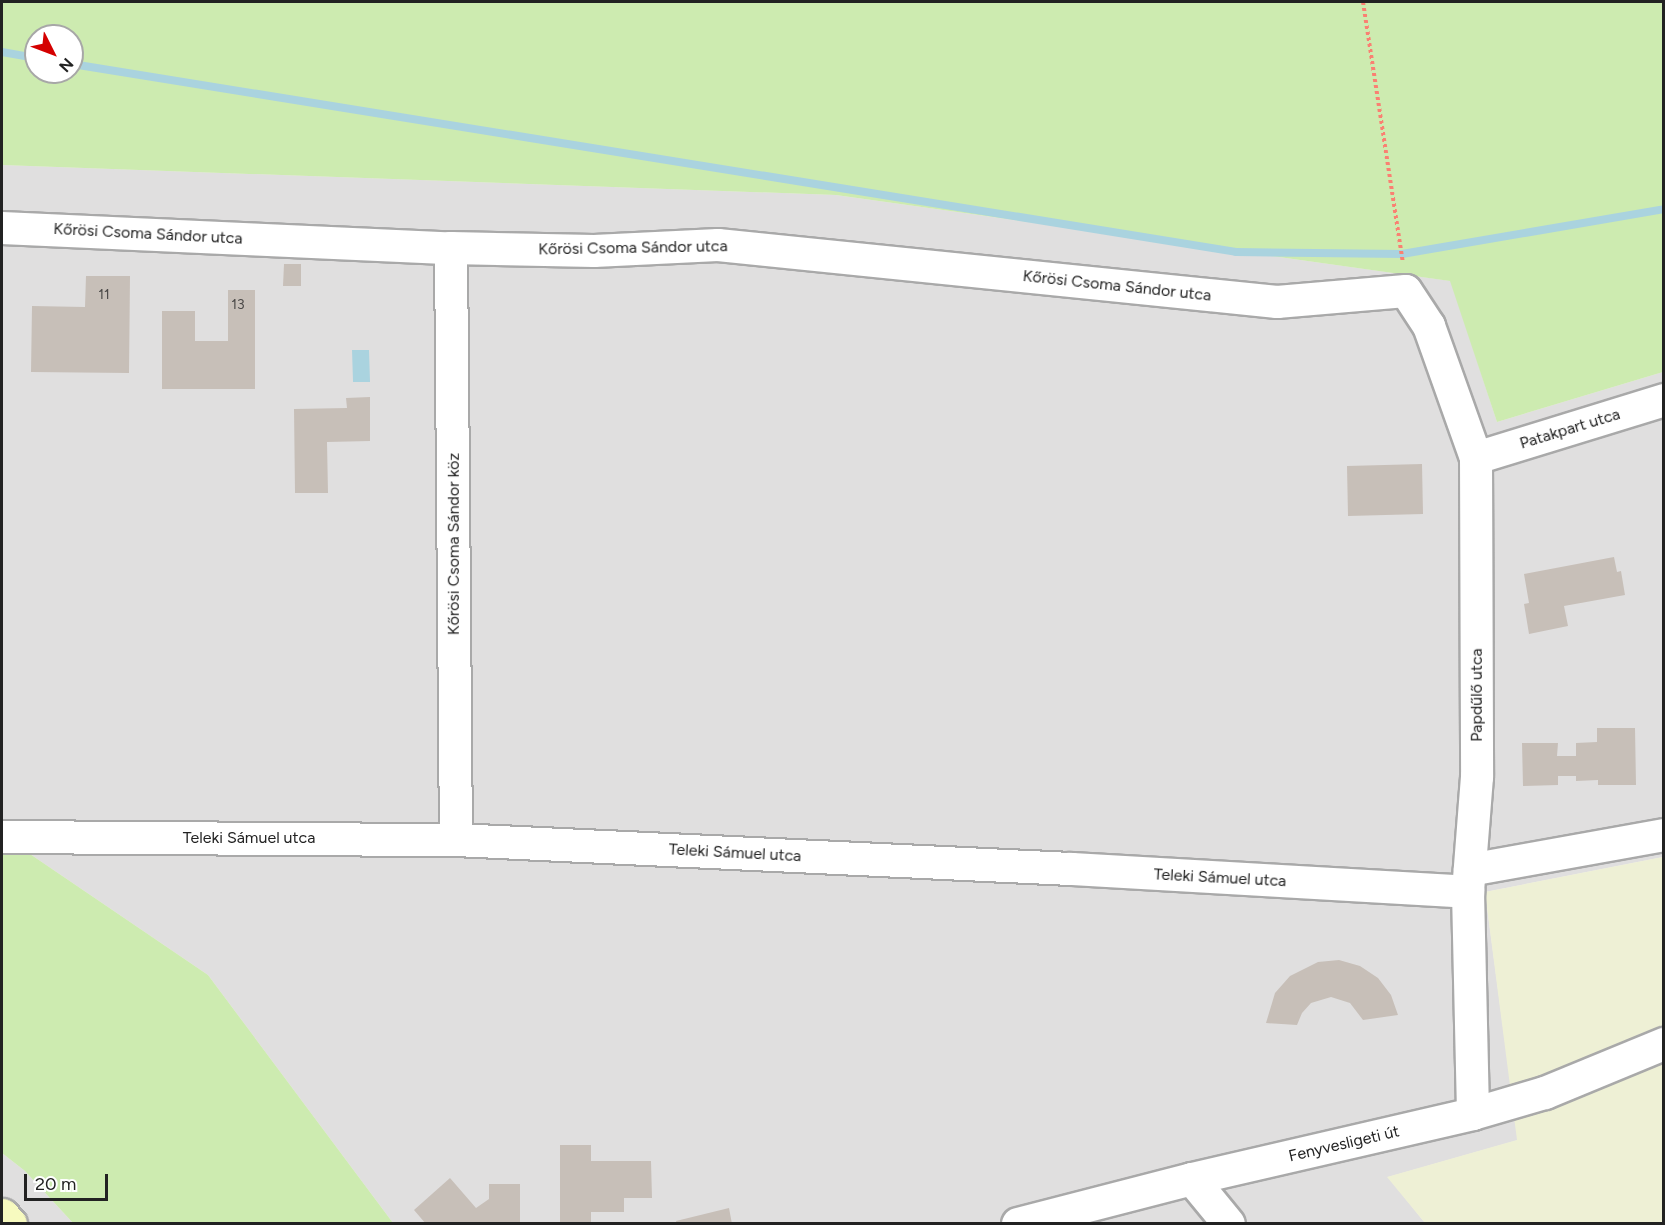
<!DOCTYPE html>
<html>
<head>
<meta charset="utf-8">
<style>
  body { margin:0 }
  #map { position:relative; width:1665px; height:1225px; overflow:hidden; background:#f2efe9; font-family:Figtree,sans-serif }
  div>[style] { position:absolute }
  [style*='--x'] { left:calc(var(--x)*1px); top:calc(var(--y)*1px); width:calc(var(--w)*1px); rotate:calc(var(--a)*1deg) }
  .residential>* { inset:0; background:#e0dfdf }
  .farmland>* { inset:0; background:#eef0d5 }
  .grass>* { inset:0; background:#cdebb0 }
  .water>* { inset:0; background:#aad3df }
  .stream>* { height:8px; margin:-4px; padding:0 4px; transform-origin:4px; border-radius:4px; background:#aad3df }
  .building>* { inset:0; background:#c7bfb8 }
  .path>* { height:4px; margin-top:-2px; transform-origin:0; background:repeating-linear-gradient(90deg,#fa8072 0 3px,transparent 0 6px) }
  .roads { filter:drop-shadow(2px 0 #a9a9a9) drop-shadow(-2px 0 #a9a9a9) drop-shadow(0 2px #a9a9a9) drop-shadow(0 -2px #a9a9a9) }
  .street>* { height:32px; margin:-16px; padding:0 16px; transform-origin:16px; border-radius:16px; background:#fff }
  .secondary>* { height:33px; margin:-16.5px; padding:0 16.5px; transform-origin:16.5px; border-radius:16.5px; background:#f7fabf }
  span { translate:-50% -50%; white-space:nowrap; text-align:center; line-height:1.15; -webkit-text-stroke:6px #fff; paint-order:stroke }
  .number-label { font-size:14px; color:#4b4948 }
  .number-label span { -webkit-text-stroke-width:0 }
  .street-label { font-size:16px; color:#222 }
  .frame { position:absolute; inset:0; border:3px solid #222; pointer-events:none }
  .north { position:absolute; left:24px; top:24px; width:60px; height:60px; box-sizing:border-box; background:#fff; border:2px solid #a7a7a7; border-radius:50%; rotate:132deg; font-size:16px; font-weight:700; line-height:24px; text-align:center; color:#222 }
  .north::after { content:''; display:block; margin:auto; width:21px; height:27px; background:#d40000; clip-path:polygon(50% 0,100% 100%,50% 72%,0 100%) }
  .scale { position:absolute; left:24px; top:1174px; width:84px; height:27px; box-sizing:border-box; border:3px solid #222; border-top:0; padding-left:8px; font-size:18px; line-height:21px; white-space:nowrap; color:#222; -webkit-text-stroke:4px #fff; paint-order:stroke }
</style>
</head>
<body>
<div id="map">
  <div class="residential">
    <div style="clip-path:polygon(2px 165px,836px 195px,1451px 281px,1497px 422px,1663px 372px,1663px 857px,1485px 892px,1518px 1140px,1388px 1177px,1425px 1223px,393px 1223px,208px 975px,2px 835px)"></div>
    <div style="clip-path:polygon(2px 1153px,25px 1171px,73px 1223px,2px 1223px)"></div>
  </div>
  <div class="farmland">
    <div style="clip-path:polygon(1663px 857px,1663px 1223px,1425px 1223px,1387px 1177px,1517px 1140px,1485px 892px)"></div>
  </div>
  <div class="grass">
    <div style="clip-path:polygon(evenodd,2px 2px,1663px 2px,1663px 372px,1497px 422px,1450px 281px,836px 195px,2px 165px,2px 2px,36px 36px,72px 36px,72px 72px,36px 72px,36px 36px)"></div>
    <div style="clip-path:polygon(2px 835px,208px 975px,393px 1223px,73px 1223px,25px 1171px,2px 1153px)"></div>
  </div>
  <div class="water">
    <div style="clip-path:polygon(352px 350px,369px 350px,370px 382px,353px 382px)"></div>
  </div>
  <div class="stream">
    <div style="--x:2;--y:52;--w:35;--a:10"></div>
    <div style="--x:72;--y:64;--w:1179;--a:9.17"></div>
    <div style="--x:1236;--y:252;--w:166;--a:0.7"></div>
    <div style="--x:1402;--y:254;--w:266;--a:-9.7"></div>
  </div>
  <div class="building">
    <div style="clip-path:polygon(284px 264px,301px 264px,301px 286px,283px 286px)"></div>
    <div style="clip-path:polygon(86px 276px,130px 276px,129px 373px,31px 372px,32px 306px,85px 307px)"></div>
    <div style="clip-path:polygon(228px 290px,255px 290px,255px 389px,162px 389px,162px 311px,195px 311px,195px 341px,228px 341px)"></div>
    <div style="clip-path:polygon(370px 397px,370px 441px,327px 442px,328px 493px,295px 493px,294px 409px,347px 408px,346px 398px)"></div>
    <div style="clip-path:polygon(1422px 464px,1423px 514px,1348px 516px,1347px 466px)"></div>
    <div style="clip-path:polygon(1614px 557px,1617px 572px,1621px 571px,1625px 595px,1564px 606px,1568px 626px,1529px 634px,1524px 604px,1529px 603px,1524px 574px)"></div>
    <div style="clip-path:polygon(1597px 728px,1635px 728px,1636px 785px,1598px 785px,1598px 780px,1576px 781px,1576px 776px,1558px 776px,1558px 785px,1523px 786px,1522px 743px,1558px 743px,1557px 756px,1576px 756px,1576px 743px,1597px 742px)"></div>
    <div style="clip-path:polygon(1339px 960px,1360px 966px,1378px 978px,1391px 995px,1398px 1015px,1363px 1020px,1350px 1003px,1331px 997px,1311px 1003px,1302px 1013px,1297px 1025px,1266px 1023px,1275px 993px,1290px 976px,1318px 962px)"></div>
    <div style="clip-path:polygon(560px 1145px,591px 1145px,591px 1161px,651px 1161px,652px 1198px,624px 1198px,624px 1212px,591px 1212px,591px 1224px,560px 1224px)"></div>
    <div style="clip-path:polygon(450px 1178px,476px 1208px,489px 1199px,489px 1184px,520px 1184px,520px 1224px,426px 1224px,414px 1210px)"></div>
    <div style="clip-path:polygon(729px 1208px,732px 1224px,677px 1224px,676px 1221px)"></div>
  </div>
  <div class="path">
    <div style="--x:1363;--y:2;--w:263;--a:81.3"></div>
  </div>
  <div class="roads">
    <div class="street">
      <div style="--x:2;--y:228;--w:449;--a:2.6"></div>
      <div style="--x:451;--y:248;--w:143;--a:1.2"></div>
      <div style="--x:594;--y:251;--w:124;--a:-2.8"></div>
      <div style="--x:718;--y:245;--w:562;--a:5.82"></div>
      <div style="--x:1277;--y:302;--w:129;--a:-4.9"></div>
      <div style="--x:1406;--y:291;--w:42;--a:56.7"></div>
      <div style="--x:1429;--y:326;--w:140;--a:70.4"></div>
      <div style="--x:1476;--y:458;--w:319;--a:89.8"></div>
      <div style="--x:1477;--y:777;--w:115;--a:94.5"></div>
      <div style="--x:1468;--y:892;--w:222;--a:88.7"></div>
      <div style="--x:451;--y:248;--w:592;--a:89.52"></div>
      <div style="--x:1476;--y:458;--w:197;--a:-17.1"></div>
      <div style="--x:2;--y:837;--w:454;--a:0.4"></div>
      <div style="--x:456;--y:840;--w:616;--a:2.7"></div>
      <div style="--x:1071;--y:869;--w:398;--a:3.3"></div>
      <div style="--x:1470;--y:870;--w:197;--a:-10.2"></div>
      <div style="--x:1192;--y:1179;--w:58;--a:50.6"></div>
      <div style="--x:1018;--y:1224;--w:180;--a:-14.5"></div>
      <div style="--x:1192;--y:1179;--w:288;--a:-13"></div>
      <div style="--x:1473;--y:1114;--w:75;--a:-16.3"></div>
      <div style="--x:1545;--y:1093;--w:129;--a:-22.4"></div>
    </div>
    <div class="secondary">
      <div style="--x:2;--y:1215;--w:12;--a:48"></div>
    </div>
  </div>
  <div class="number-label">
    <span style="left:104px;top:295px">11</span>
    <span style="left:238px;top:305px">13</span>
  </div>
  <div class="street-label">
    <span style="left:148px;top:234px;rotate:3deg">Kőrösi Csoma Sándor utca</span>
    <span style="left:633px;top:248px;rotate:-1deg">Kőrösi Csoma Sándor utca</span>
    <span style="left:1117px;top:286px;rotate:6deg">Kőrösi Csoma Sándor utca</span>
    <span style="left:1570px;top:429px;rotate:-17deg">Patakpart utca</span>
    <span style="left:454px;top:544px;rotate:-90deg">Kőrösi Csoma Sándor köz</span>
    <span style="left:1477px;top:695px;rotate:-90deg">Papdűlő utca</span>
    <span style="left:249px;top:838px">Teleki Sámuel utca</span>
    <span style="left:735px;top:853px;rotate:3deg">Teleki Sámuel utca</span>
    <span style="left:1220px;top:878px;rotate:3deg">Teleki Sámuel utca</span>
    <span style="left:1344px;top:1144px;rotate:-13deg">Fenyvesligeti út</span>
  </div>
  <div class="frame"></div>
  <div class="north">N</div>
  <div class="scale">20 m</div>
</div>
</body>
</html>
